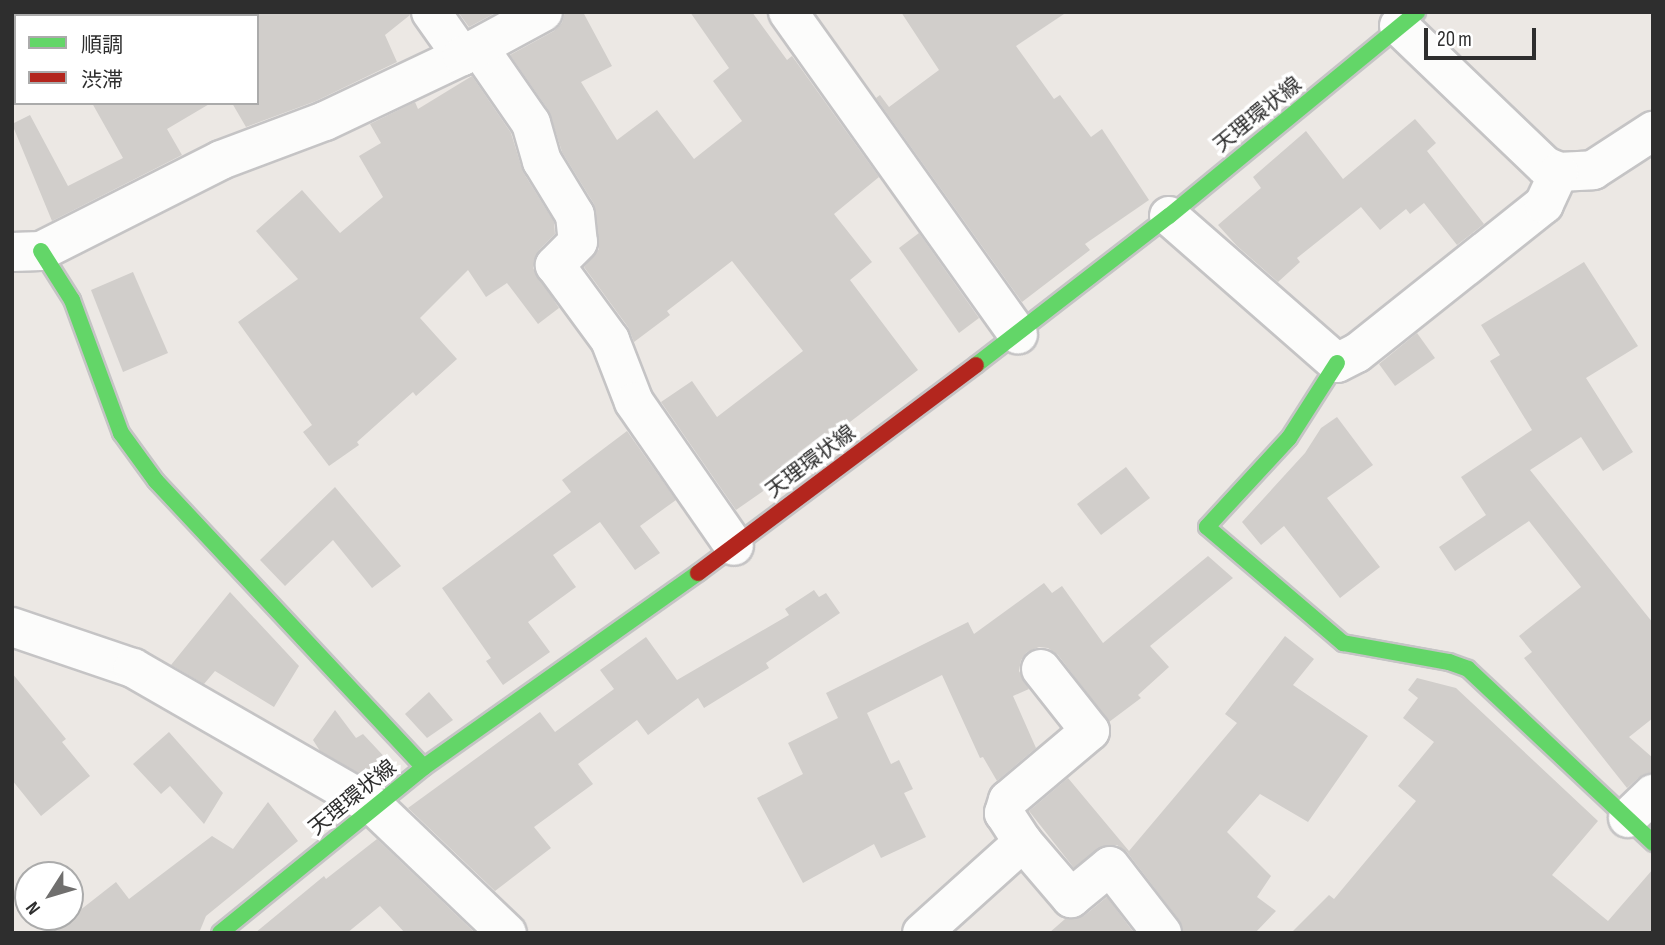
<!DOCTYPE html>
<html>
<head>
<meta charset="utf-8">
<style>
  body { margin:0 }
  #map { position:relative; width:1665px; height:945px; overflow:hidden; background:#ece8e4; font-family:"Sofia Sans Condensed","Noto Sans JP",sans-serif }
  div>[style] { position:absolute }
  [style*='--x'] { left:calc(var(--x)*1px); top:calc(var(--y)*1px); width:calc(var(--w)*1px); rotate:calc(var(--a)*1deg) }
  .building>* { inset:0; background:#d1cecb }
  .roads { filter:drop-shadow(2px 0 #c5c4c5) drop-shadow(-2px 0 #c5c4c5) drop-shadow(0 2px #c5c4c5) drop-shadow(0 -2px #c5c4c5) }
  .street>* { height:38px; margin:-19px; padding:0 19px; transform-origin:19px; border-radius:19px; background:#fcfcfb }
  .fast>* { height:16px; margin:-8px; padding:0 8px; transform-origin:8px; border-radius:8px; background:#63d668 }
  .jam>* { height:16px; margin:-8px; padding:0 8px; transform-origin:8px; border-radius:8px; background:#b3261e }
  span { translate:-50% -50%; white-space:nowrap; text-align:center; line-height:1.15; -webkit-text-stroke:7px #fff; paint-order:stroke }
  .street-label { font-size:21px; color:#2e2e2e }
  .frame { position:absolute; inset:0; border:14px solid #2e2e2e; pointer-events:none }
  .legend { position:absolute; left:14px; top:14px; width:245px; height:91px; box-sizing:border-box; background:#fff; border:2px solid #ababab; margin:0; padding:9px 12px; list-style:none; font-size:21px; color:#2e2e2e }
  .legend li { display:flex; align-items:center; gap:14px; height:35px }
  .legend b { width:35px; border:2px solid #ababab }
  .north { position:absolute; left:14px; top:861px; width:70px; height:70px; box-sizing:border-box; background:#fff; border:2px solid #ababab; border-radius:50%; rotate:233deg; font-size:19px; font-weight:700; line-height:28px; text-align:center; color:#2e2e2e }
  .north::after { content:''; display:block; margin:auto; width:24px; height:32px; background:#706f6e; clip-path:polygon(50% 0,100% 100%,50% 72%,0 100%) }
  .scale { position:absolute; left:1424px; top:28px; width:112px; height:32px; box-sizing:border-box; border:4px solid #2e2e2e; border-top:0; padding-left:9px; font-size:21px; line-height:24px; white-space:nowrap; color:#2e2e2e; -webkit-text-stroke:5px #fff; paint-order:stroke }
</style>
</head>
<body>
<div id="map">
  <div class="building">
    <div style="clip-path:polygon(257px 12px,409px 12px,410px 15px,385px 35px,397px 62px,316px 101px,246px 127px,232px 103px,257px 103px)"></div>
    <div style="clip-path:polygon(458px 12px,497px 12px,469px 27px)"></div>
    <div style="clip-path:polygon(565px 12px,583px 12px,612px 66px,581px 82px,617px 140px,657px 110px,694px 159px,742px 121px,713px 81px,729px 68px,690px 12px,752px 12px,787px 60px,792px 56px,879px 177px,834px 214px,872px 262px,850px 280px,918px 370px,846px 425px,851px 432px,768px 492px,766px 489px,736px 510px,661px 402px,692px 381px,717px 417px,803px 351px,732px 261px,667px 311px,670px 315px,634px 342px,628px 327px,584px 267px,599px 249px,594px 204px,562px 152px,549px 111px,510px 55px,554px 31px,562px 23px)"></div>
    <div style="clip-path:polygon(901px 12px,1067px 12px,1016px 46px,1054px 99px,1060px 95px,1091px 137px,1102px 129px,1149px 200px,1085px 244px,1090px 250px,1022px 302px,876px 98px,880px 95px,889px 107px,939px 70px)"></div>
    <div style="clip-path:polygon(472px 76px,511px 133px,523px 172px,554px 222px,555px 234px,539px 250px,533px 268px,559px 308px,538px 324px,507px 283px,486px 297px,468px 270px,420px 318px,457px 359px,416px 396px,413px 392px,357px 442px,359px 445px,329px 466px,303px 432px,312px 425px,238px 322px,298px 279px,256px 231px,302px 190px,340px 233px,383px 197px,359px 156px,381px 143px,370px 124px,415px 102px,418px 109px)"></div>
    <div style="clip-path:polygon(92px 103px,211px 103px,167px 129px,182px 155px,52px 221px,12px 124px,30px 115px,68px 186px,123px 158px)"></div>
    <div style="clip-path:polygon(1415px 119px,1436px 143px,1427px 151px,1484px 224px,1457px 245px,1424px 203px,1410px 214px,1406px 209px,1380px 230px,1361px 207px,1297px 258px,1300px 262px,1278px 282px,1237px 246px,1218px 225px,1261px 188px,1253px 177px,1306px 131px,1343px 179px)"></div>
    <div style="clip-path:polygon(919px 233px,979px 318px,959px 333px,899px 248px)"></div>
    <div style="clip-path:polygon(1584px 262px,1638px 346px,1586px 378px,1633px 452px,1603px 471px,1581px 437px,1530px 470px,1653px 623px,1653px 718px,1629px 737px,1653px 758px,1653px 773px,1638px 778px,1627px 788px,1524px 658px,1532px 652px,1519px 636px,1581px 587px,1529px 521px,1455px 571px,1439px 547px,1486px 515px,1461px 477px,1532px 430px,1490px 361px,1500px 355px,1481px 325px)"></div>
    <div style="clip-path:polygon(133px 272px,168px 353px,123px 372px,91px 290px)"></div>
    <div style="clip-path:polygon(1417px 333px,1435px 358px,1395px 386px,1379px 364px)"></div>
    <div style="clip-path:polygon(1337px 417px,1373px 465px,1327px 498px,1380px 567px,1340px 598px,1284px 526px,1261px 545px,1242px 522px,1305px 453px,1321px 428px)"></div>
    <div style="clip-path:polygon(627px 431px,676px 500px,640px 526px,660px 553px,635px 570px,600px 522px,553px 555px,576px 587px,528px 622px,550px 652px,503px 685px,486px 661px,491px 658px,442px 588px,571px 492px,562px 480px)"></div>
    <div style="clip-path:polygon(1126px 467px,1150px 498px,1101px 535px,1077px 504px)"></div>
    <div style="clip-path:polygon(335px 487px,401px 566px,372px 588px,333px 540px,285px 586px,260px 560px)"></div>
    <div style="clip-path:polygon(1208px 556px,1233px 578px,1150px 646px,1169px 667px,1138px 695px,1141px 698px,1109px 722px,1058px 655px,1048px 648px,1039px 647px,1027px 652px,1021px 660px,1019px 671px,1029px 689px,1013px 696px,1036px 748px,997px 781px,983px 757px,980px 758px,942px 675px,867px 713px,891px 764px,899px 760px,913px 789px,904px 793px,926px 837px,881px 858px,874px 844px,803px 883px,757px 798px,803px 774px,788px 743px,838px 718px,826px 693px,968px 622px,974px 634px,1044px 583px,1052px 593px,1062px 586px,1103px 643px)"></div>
    <div style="clip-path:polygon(814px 590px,819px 597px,826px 593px,840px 613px,766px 663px,769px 668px,704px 708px,698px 698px,648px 735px,637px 720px,578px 764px,593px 784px,534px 827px,551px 848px,495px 891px,408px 808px,540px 712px,555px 732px,614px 689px,600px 670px,646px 637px,677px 680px,789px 615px,785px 609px)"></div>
    <div style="clip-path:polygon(230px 592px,299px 666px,274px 707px,215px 671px,204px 684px,171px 665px)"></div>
    <div style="clip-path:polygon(1285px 636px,1314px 659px,1293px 685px,1368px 736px,1308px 822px,1260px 794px,1227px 832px,1271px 876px,1257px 897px,1276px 911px,1255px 933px,1183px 933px,1179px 920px,1127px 852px,1117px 845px,1106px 845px,1074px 868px,1029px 811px,1068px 778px,1129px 851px,1237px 723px,1225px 714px)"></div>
    <div style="clip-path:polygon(12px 673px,66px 739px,62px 742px,90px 776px,41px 816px,12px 780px)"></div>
    <div style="clip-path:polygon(1417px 678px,1456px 688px,1598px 821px,1552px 875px,1608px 921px,1653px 869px,1653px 933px,1291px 933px,1329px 895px,1334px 899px,1416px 801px,1398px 786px,1434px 742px,1403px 718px,1418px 698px,1408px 690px)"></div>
    <div style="clip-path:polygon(429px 692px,453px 720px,427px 738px,405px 714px)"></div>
    <div style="clip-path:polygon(335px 710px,356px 738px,363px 734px,392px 765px,372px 781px,320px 751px,313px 740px)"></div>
    <div style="clip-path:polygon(169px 732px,223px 793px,204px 824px,170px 786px,161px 794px,133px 764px)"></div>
    <div style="clip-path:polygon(268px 802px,298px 841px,206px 916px,199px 933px,51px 933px,116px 882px,129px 899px,212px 836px,233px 849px)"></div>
    <div style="clip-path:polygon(377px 839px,475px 933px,405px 933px,380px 906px,347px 933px,255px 933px,324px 876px,326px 879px)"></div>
    <div style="clip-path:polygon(1107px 897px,1134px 933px,1049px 933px,1065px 919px,1075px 919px,1085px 915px)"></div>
  </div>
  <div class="roads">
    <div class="street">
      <div style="--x:431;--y:12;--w:54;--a:54.8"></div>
      <div style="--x:788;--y:12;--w:396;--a:54.5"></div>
      <div style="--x:1399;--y:26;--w:202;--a:43.8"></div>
      <div style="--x:1545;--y:166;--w:15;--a:23"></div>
      <div style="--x:1559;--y:172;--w:34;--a:-3"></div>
      <div style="--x:1593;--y:170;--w:72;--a:-33"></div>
      <div style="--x:479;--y:48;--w:91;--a:55.3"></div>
      <div style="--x:531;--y:123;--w:40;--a:74"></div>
      <div style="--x:542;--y:161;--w:63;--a:58.6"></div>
      <div style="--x:575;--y:215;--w:27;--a:84"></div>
      <div style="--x:578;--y:242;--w:33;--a:135"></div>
      <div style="--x:555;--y:265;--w:93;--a:53.7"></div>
      <div style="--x:610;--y:340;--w:66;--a:68.8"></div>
      <div style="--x:634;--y:402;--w:175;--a:55.2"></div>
      <div style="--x:1169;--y:216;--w:223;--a:41.2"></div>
      <div style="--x:1337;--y:363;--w:22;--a:-27"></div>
      <div style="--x:1357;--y:353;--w:239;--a:-38.5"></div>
      <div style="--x:1544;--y:204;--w:35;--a:-65"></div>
      <div style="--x:12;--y:252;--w:29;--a:-2"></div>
      <div style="--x:41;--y:251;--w:202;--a:-26.8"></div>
      <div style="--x:221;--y:160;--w:111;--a:-20.6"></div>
      <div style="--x:325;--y:121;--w:152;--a:-25.4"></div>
      <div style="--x:462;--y:56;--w:92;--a:-28.5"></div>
      <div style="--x:12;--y:627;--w:128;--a:18.7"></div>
      <div style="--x:133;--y:668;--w:280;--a:29.9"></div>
      <div style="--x:376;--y:808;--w:181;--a:43.7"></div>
      <div style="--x:1041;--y:669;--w:79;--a:51.7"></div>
      <div style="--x:1090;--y:731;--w:107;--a:139.9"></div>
      <div style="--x:1008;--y:800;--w:14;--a:107"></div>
      <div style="--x:1004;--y:813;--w:35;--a:57"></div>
      <div style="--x:1023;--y:842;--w:74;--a:49.4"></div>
      <div style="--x:1071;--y:898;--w:50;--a:-39.4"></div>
      <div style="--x:1110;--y:866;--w:85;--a:52.2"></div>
      <div style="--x:1628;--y:818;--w:35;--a:-44"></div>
      <div style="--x:922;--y:933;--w:136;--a:-42"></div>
    </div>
    <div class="fast">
      <div style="--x:41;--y:251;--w:58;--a:57.7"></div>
      <div style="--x:72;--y:300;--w:142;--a:69.8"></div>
      <div style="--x:121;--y:433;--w:59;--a:53.9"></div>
      <div style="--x:156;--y:481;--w:392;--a:46.9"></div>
      <div style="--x:1337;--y:363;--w:89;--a:122.6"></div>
      <div style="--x:1289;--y:438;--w:121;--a:132.7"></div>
      <div style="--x:1207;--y:527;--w:179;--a:40.5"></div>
      <div style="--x:1343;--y:643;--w:108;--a:10.2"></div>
      <div style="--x:1449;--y:662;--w:20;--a:20"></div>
      <div style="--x:1468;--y:669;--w:254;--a:43.2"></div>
      <div style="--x:976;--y:365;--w:244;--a:-37.7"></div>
      <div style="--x:1169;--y:216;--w:321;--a:-39.4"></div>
      <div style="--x:220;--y:933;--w:263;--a:-39.1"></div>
      <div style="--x:424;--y:767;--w:336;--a:-35.3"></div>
    </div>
    <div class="jam">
      <div style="--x:698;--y:573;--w:347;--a:-36.8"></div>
    </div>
  </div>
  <div class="street-label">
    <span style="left:1258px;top:115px;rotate:-39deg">天理環状線</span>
    <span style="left:811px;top:462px;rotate:-37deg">天理環状線</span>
    <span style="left:353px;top:798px;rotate:-39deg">天理環状線</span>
  </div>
  <div class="frame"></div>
  <ul class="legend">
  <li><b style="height:9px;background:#63d668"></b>順調</li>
  <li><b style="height:9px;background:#b3261e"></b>渋滞</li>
  </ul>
  <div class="north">N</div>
  <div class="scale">20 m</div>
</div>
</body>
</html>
